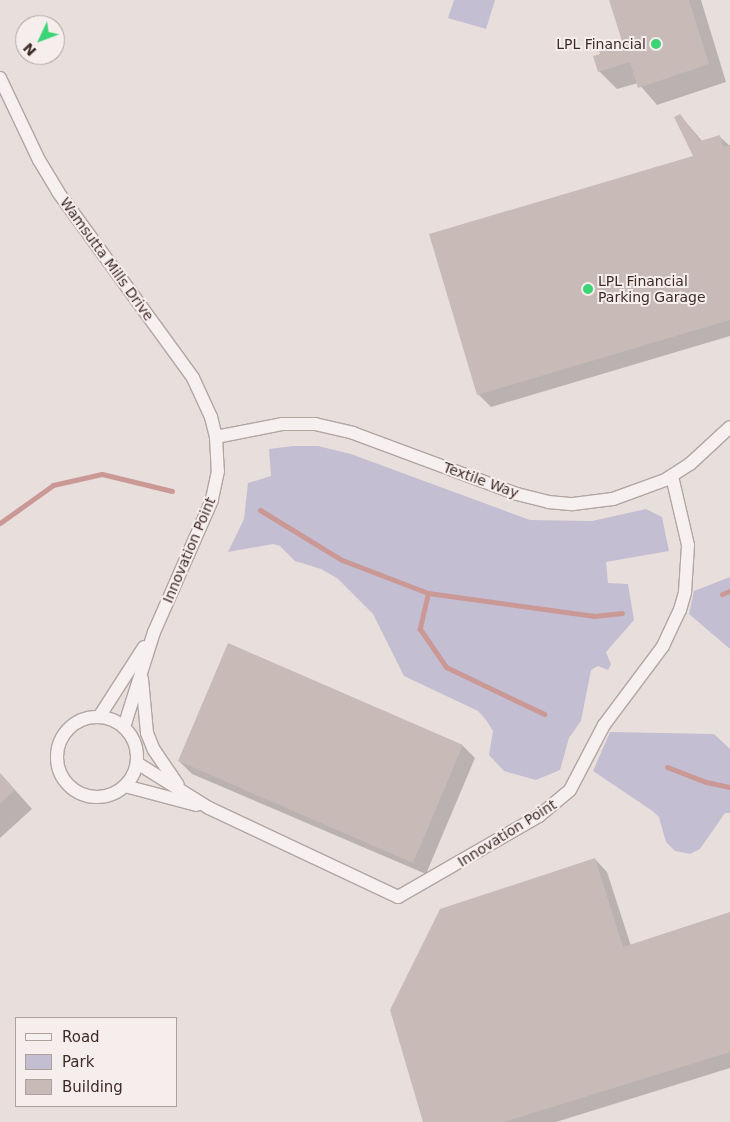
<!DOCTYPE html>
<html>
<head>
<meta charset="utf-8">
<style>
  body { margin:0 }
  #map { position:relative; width:730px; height:1122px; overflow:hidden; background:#e8dfdd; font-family:"DejaVu Sans",sans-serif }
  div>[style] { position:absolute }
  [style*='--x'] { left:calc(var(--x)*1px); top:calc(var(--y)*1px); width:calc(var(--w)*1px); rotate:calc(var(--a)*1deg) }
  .green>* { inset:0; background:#c4bed2 }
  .shadow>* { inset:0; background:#0003 }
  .stream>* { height:5px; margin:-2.5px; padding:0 2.5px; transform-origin:2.5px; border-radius:2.5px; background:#ca9996 }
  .building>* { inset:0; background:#c8bab7 }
  .roads { filter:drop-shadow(1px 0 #b2a5a2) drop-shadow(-1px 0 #b2a5a2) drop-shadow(0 1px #b2a5a2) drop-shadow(0 -1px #b2a5a2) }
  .street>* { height:12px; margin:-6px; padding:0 6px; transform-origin:6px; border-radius:6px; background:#f6f1f0 }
  .street>.ring { margin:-6px; padding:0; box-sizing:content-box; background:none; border:12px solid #f6f1f0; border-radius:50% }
  .dots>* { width:14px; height:14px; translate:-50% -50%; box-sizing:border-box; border:2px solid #f6eeed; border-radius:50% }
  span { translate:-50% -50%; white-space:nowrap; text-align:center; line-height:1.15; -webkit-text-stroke:4px #f6eeed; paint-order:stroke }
  .poi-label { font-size:14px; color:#3f2b26 }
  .right { translate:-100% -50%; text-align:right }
  .left { translate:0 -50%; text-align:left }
  .street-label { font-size:14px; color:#3f2b26 }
  .legend { position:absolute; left:15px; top:1017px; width:162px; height:90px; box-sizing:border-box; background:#f6eeed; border:1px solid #ada09d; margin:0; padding:6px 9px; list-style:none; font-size:15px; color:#3f2b26 }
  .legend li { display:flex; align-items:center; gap:10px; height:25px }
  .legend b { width:25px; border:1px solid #ada09d }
  .north { position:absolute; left:15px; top:15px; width:50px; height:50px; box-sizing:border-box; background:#f6eeed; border:1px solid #ada09d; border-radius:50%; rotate:227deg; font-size:14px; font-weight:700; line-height:20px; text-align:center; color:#3f2b26 }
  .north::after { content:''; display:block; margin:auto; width:18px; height:22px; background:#3bd477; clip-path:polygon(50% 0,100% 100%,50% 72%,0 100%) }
</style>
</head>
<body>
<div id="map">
  <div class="green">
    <div style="clip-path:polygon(454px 0,495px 0,486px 29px,448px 18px)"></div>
    <div style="clip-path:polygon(293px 446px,318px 446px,351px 454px,530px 520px,592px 521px,646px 509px,662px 517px,669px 551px,606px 562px,608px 583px,628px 584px,634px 620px,606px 652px,611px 664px,608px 670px,598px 666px,591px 670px,581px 721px,569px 738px,560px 770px,536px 780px,504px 771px,489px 755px,493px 731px,486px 720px,478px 711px,404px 676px,373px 614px,337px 578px,321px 569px,295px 561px,280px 546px,273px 544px,228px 552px,244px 519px,248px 483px,271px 476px,269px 449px)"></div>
    <div style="clip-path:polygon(730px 577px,730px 649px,689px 614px,694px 591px)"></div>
    <div style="clip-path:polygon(610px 732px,714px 734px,730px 749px,730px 813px,725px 813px,700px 849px,690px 854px,675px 851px,666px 842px,659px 817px,651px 810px,593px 771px)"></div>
  </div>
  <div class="shadow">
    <div style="clip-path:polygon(610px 0,701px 0,726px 82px,657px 105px,638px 83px,617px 89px,599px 71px,601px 54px,623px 41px)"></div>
    <div style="clip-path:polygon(680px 115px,702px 141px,719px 136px,730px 146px,730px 336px,491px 407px,478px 394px,695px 156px)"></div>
    <div style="clip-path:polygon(463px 746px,475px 758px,426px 874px,192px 774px,179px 761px)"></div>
    <div style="clip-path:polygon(0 773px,32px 809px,0 838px)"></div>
    <div style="clip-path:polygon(595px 859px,607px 872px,631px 946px,730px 913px,730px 1068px,556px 1122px,425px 1122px)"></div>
  </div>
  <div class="stream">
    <div style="--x:260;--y:510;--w:96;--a:31.4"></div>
    <div style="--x:342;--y:560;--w:92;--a:21"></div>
    <div style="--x:428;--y:593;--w:168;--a:7.9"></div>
    <div style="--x:594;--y:616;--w:28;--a:-6"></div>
    <div style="--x:0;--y:523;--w:65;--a:-35.6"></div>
    <div style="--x:53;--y:485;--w:50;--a:-12.7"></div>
    <div style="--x:102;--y:474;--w:72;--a:13.7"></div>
    <div style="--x:428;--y:593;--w:37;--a:103"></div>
    <div style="--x:420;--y:629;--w:46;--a:55.6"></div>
    <div style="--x:446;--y:667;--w:109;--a:25.6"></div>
    <div style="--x:722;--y:594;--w:9;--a:-21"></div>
    <div style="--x:667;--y:767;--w:42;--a:21"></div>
    <div style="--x:706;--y:782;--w:25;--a:12"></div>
  </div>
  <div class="building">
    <div style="clip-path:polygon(609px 0,689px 0,709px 64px,638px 88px,630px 62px,598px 72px,593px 56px,600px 54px,598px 48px,622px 41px)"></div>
    <div style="clip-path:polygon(680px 114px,700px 141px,720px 135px,723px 147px,730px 145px,730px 320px,477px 395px,429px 234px,693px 156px,674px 117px)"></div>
    <div style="clip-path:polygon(228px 643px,463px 745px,413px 863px,178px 761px)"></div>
    <div style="clip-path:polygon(0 773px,15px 790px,0 804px)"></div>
    <div style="clip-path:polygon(595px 858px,623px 947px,730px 912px,730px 1052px,504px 1122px,423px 1122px,390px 1010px,440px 909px)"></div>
  </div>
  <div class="roads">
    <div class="street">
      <div style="--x:0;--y:78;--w:91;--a:64.6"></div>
      <div style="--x:39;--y:160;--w:37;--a:59"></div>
      <div style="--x:58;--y:192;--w:230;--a:54"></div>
      <div style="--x:193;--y:378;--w:43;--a:65.2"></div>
      <div style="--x:211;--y:417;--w:21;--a:76"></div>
      <div style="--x:216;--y:437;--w:34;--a:87"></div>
      <div style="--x:218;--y:471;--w:30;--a:102"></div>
      <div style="--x:212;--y:500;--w:144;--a:113.7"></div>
      <div style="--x:154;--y:632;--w:100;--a:107.5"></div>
      <div style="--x:216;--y:437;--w:67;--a:-11.1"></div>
      <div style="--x:282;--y:424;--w:33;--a:0"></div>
      <div style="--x:315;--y:424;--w:39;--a:13"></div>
      <div style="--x:353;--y:433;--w:175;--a:20.4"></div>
      <div style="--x:517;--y:494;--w:32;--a:14"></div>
      <div style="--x:548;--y:502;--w:25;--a:5"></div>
      <div style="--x:573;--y:504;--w:40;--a:-7.1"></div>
      <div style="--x:613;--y:499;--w:55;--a:-20.1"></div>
      <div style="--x:665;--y:480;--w:30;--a:-33"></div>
      <div style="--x:690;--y:464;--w:54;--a:-42.8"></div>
      <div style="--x:142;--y:679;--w:54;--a:84.7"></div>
      <div style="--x:147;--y:733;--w:18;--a:68"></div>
      <div style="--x:154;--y:750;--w:42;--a:55.6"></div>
      <div class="ring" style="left:57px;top:717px;width:68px;height:68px"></div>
      <div style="--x:99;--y:717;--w:83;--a:-57.3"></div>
      <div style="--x:137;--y:763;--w:85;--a:32"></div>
      <div style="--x:209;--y:808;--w:209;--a:25.2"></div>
      <div style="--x:398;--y:897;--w:163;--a:-29.9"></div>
      <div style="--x:539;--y:816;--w:40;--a:-40"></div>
      <div style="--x:570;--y:790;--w:73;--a:-62.4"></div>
      <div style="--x:604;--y:725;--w:99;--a:-53.2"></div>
      <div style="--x:663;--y:646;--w:40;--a:-65"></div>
      <div style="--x:680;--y:610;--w:19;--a:-74"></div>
      <div style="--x:685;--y:592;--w:47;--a:-86.3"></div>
      <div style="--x:688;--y:545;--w:71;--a:-103.1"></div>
      <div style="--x:125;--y:786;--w:74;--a:14.8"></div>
    </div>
  </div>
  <div class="dots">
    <div style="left:656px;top:44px;background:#3bd477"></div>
    <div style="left:588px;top:289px;background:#3bd477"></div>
  </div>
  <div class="poi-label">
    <span class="right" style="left:646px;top:44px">LPL Financial</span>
    <span class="left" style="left:598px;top:289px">LPL Financial<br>Parking Garage</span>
  </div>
  <div class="street-label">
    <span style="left:107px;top:259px;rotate:54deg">Wamsutta Mills Drive</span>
    <span style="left:481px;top:480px;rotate:20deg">Textile Way</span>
    <span style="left:189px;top:550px;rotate:-67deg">Innovation Point</span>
    <span style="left:507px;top:833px;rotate:-32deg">Innovation Point</span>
  </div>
  <ul class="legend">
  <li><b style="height:6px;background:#f6f1f0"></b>Road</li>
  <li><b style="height:14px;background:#c4bed2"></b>Park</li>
  <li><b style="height:14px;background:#c8bab7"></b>Building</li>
  </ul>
  <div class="north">N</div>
</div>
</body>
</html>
